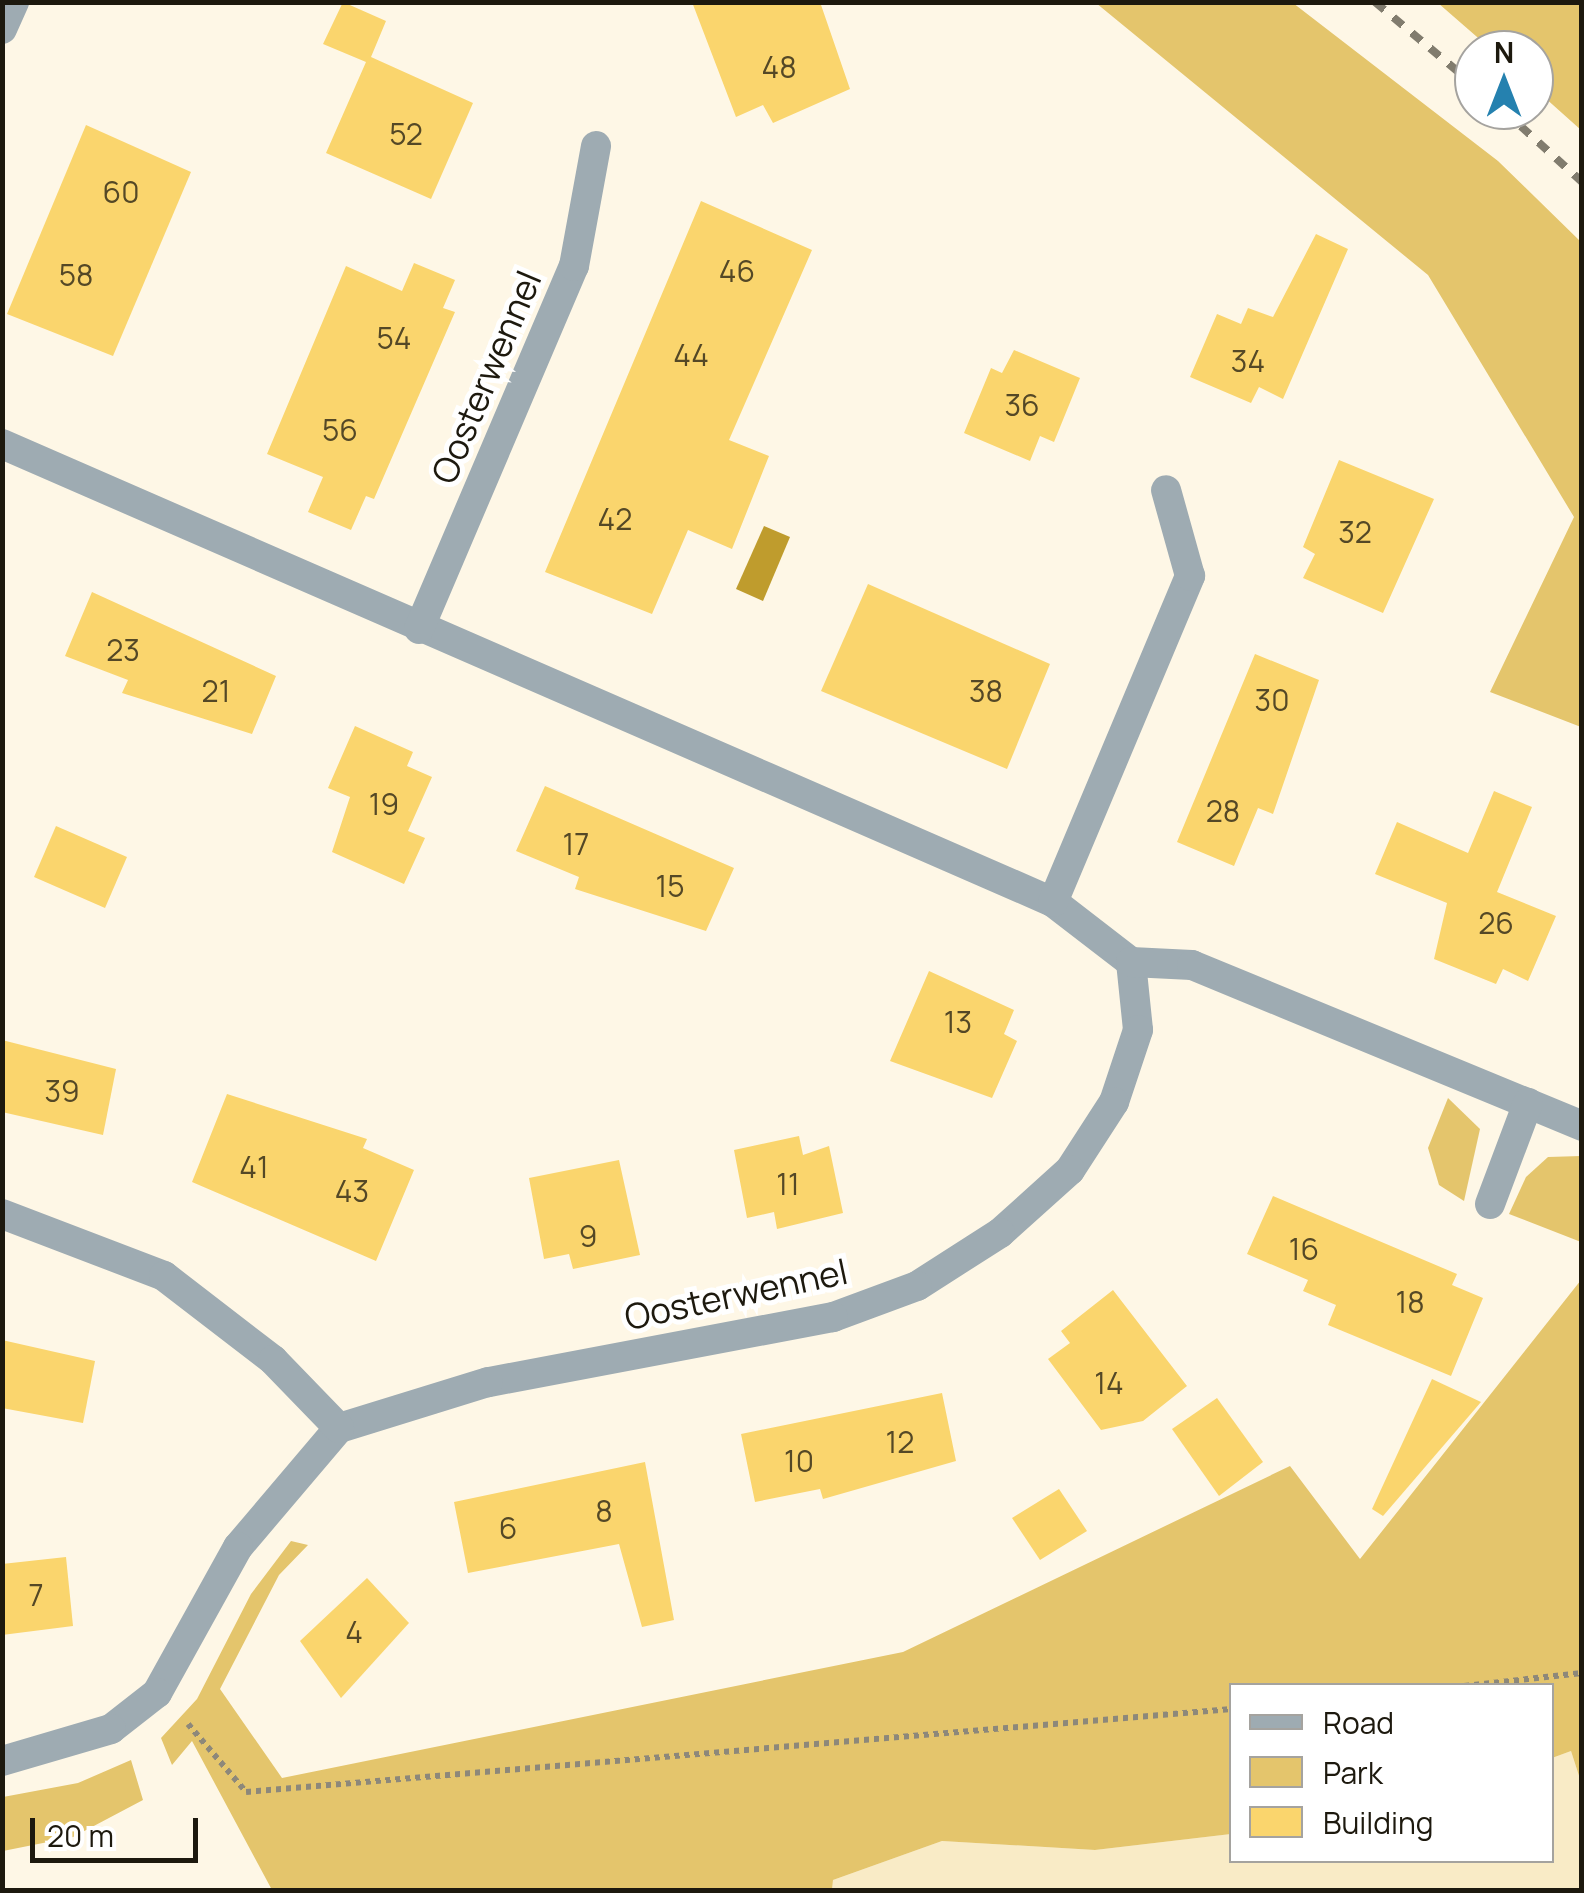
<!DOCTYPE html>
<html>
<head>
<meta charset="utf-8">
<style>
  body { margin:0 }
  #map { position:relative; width:1584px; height:1893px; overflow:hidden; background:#fef7e6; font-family:Manrope,sans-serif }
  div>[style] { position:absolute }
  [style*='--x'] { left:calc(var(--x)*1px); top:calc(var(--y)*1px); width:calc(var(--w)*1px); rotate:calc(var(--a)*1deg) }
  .built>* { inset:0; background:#f9ebc6 }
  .green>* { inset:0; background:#e4c56c }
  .water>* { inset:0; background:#bf9c2d }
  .building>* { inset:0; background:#fad56d }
  .path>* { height:6px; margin-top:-3px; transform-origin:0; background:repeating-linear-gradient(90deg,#8d887a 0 5px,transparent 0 10px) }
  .minor>* { height:30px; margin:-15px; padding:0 15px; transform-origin:15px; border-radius:15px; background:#9eabb2 }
  .rail>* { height:8px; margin-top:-4px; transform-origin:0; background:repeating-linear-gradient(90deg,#817c6e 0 12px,transparent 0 24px) }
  span { translate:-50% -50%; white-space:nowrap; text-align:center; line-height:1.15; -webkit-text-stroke:10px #fff; paint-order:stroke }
  .number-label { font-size:30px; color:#544826 }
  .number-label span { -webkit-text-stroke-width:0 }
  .street-label { font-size:35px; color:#1d190e }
  .frame { position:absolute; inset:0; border:5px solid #1d190e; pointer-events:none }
  .legend { position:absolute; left:1229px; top:1683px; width:325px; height:180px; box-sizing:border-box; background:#fff; border:2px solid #a5a39f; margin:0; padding:12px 18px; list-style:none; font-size:30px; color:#1d190e }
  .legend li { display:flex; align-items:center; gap:20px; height:50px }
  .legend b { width:50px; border:2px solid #a5a39f }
  .north { position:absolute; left:1454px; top:30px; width:100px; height:100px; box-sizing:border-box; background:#fff; border:2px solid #a5a39f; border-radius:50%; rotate:0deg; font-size:28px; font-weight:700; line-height:40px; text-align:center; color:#1d190e }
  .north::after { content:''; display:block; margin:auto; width:35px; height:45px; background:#2581af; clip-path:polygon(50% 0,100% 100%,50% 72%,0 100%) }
  .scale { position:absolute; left:30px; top:1818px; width:168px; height:45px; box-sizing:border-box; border:5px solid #1d190e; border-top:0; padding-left:12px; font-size:30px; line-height:35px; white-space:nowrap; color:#1d190e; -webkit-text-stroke:8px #fff; paint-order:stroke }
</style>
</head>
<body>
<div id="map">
  <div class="built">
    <div style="clip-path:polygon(1571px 1751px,1581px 1782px,1581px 1890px,832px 1890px,833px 1880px,942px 1841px,1095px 1850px,1231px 1834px,1232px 1860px,1552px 1860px,1552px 1758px)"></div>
  </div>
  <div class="green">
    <div style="clip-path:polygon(1096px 3px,1293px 3px,1498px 161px,1581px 242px,1581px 727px,1490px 692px,1574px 517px,1428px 275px)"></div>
    <div style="clip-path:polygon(1438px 3px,1581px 3px,1581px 130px,1534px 88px,1534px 50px,1492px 50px)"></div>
    <div style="clip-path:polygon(1448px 1098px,1480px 1129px,1464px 1201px,1439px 1185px,1428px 1148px)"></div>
    <div style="clip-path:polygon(1581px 1156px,1581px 1242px,1509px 1214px,1526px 1177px,1548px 1157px)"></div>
    <div style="clip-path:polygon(1581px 1280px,1581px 1782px,1571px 1751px,1552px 1758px,1552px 1686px,1232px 1686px,1231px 1834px,1095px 1850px,942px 1841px,833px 1880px,832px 1890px,272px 1890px,192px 1741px,172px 1765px,161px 1738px,197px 1699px,251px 1594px,291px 1541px,308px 1545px,279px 1575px,220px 1689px,282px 1778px,903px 1652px,1290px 1466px,1360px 1559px)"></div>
    <div style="clip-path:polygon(131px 1760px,143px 1800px,73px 1837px,3px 1851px,3px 1797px,78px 1783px)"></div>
  </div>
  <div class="water">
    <div style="clip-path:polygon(764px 526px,790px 537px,763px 601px,736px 589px)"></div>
  </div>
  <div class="building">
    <div style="clip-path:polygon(343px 2px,386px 21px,371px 57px,473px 103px,431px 199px,326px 153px,366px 62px,323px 44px)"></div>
    <div style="clip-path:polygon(692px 2px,820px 2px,850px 89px,773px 123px,763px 105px,736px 117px)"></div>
    <div style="clip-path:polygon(86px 125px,191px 172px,113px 356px,7px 314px)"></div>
    <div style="clip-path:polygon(701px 201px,812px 250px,729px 440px,769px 456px,732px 549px,688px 530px,652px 614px,545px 572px)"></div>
    <div style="clip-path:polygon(1316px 234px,1348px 249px,1283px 399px,1259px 387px,1251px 403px,1190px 377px,1217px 314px,1241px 324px,1248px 308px,1273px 317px)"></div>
    <div style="clip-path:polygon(414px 263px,455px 280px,443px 308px,455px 312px,374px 499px,366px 496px,351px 530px,308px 512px,323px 477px,267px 454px,346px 266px,402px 291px)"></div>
    <div style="clip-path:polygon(1014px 350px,1080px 378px,1054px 442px,1040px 436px,1030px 461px,964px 433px,991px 368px,1002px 373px)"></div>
    <div style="clip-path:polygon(1339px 460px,1434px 499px,1383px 613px,1303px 578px,1315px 554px,1303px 547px)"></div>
    <div style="clip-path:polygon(868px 584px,1050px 664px,1007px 769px,821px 691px)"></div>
    <div style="clip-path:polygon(92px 592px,276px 676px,252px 734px,122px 693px,128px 680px,65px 656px)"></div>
    <div style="clip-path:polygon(1255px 654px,1319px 680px,1273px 814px,1258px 808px,1234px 866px,1177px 842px)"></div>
    <div style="clip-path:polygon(355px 726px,413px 752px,407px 766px,432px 777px,408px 831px,425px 838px,404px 884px,332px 852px,350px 797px,328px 788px)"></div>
    <div style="clip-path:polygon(545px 786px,734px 868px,706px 931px,575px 889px,579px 877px,516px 851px)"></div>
    <div style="clip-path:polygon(1494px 791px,1532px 807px,1497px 892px,1556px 916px,1528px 981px,1503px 969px,1496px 984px,1434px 959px,1447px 903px,1375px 874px,1397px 822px,1468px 853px)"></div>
    <div style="clip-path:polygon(56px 826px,127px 857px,105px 908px,34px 877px)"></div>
    <div style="clip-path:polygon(929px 971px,1014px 1010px,1004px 1034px,1017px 1041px,992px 1098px,890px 1061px)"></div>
    <div style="clip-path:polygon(2px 1040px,116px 1069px,103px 1135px,2px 1112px)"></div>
    <div style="clip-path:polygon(227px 1094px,367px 1139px,363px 1148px,414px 1170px,376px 1261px,192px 1182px)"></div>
    <div style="clip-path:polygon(799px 1136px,803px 1155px,829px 1146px,843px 1213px,777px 1229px,774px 1212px,747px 1218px,734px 1150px)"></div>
    <div style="clip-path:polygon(619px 1160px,640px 1255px,573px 1269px,569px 1254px,544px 1259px,529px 1178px)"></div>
    <div style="clip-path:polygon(1273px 1196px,1457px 1274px,1452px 1285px,1483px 1298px,1451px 1376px,1328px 1325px,1336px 1305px,1303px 1291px,1308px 1280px,1247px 1254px)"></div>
    <div style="clip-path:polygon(1113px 1290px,1187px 1386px,1143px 1421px,1101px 1430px,1048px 1359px,1070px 1343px,1061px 1331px)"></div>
    <div style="clip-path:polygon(2px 1340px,95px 1361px,83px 1423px,2px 1408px)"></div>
    <div style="clip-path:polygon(1432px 1379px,1481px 1402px,1383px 1516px,1372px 1509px)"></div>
    <div style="clip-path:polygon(942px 1393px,956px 1461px,823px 1499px,820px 1489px,755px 1502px,741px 1434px)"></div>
    <div style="clip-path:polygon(1217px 1398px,1263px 1462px,1219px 1496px,1172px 1429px)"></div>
    <div style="clip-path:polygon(645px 1462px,674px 1620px,642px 1627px,619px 1544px,468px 1573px,454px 1502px)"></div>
    <div style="clip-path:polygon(1059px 1489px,1087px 1531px,1040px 1560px,1012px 1518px)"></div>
    <div style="clip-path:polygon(66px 1557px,73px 1626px,2px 1635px,2px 1564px)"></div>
    <div style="clip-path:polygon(367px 1578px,409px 1623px,341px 1698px,300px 1641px)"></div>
  </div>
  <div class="path">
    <div style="--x:1464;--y:1686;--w:119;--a:-6.3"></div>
    <div style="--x:188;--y:1724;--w:89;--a:49.5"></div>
    <div style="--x:246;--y:1792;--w:989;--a:-4.81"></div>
  </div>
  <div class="minor">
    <div style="--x:2;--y:29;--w:30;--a:-66"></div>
    <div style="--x:2;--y:444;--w:1146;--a:23.55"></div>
    <div style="--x:1053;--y:902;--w:98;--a:37.6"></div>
    <div style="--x:1131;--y:962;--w:68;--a:84.1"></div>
    <div style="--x:1138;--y:1030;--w:76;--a:108.4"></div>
    <div style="--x:1114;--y:1102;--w:81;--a:122.9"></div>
    <div style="--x:1070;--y:1170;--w:94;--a:138"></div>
    <div style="--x:1000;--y:1233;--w:98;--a:147.4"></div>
    <div style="--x:917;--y:1286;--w:90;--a:159.7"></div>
    <div style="--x:833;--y:1317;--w:351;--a:169.3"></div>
    <div style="--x:488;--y:1382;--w:156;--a:162.8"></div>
    <div style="--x:339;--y:1428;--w:156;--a:130.3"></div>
    <div style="--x:238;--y:1547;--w:167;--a:119"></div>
    <div style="--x:157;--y:1693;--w:58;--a:142"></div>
    <div style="--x:111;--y:1729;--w:114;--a:163.6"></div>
    <div style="--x:419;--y:629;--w:395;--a:-66.9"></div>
    <div style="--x:574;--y:266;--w:122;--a:-79.6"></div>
    <div style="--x:1053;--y:902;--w:354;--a:-67.2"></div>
    <div style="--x:1190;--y:576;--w:89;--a:-105.6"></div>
    <div style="--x:1131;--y:962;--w:61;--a:2.8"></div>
    <div style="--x:1192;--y:965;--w:422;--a:22.4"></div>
    <div style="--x:1490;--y:1204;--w:108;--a:-69.4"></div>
    <div style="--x:2;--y:1214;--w:173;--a:20.9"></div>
    <div style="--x:164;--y:1276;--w:138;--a:37.6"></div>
    <div style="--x:273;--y:1360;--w:95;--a:45.9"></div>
  </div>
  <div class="rail">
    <div style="--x:1375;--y:2;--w:129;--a:40"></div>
    <div style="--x:1503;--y:110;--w:107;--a:42.3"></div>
  </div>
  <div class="number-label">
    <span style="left:779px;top:67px">48</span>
    <span style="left:406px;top:134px">52</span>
    <span style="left:121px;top:192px">60</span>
    <span style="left:737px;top:271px">46</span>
    <span style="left:76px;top:275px">58</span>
    <span style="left:394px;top:338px">54</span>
    <span style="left:691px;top:355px">44</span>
    <span style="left:1248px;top:361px">34</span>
    <span style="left:1022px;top:405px">36</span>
    <span style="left:340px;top:430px">56</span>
    <span style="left:615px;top:519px">42</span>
    <span style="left:1355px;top:532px">32</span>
    <span style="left:123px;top:650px">23</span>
    <span style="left:216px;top:691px">21</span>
    <span style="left:986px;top:691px">38</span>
    <span style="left:1272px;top:700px">30</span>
    <span style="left:384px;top:804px">19</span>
    <span style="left:1223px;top:811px">28</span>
    <span style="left:576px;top:844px">17</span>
    <span style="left:670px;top:886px">15</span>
    <span style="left:1496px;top:923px">26</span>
    <span style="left:958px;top:1022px">13</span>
    <span style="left:62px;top:1091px">39</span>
    <span style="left:254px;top:1167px">41</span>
    <span style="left:788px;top:1184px">11</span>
    <span style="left:352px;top:1191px">43</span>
    <span style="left:588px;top:1236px">9</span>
    <span style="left:1304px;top:1249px">16</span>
    <span style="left:1410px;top:1302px">18</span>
    <span style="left:1109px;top:1383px">14</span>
    <span style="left:900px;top:1442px">12</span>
    <span style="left:799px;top:1461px">10</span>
    <span style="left:604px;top:1511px">8</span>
    <span style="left:508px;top:1528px">6</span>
    <span style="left:36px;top:1595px">7</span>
    <span style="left:354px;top:1632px">4</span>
  </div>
  <div class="street-label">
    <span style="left:486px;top:377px;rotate:-67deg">Oosterwennel</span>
    <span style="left:736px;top:1294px;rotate:-12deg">Oosterwennel</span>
  </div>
  <div class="frame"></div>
  <ul class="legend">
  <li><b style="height:12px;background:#9eabb2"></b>Road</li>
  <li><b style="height:28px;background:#e4c56c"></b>Park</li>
  <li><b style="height:28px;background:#fad56d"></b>Building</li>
  </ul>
  <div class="north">N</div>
  <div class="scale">20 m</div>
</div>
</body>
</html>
